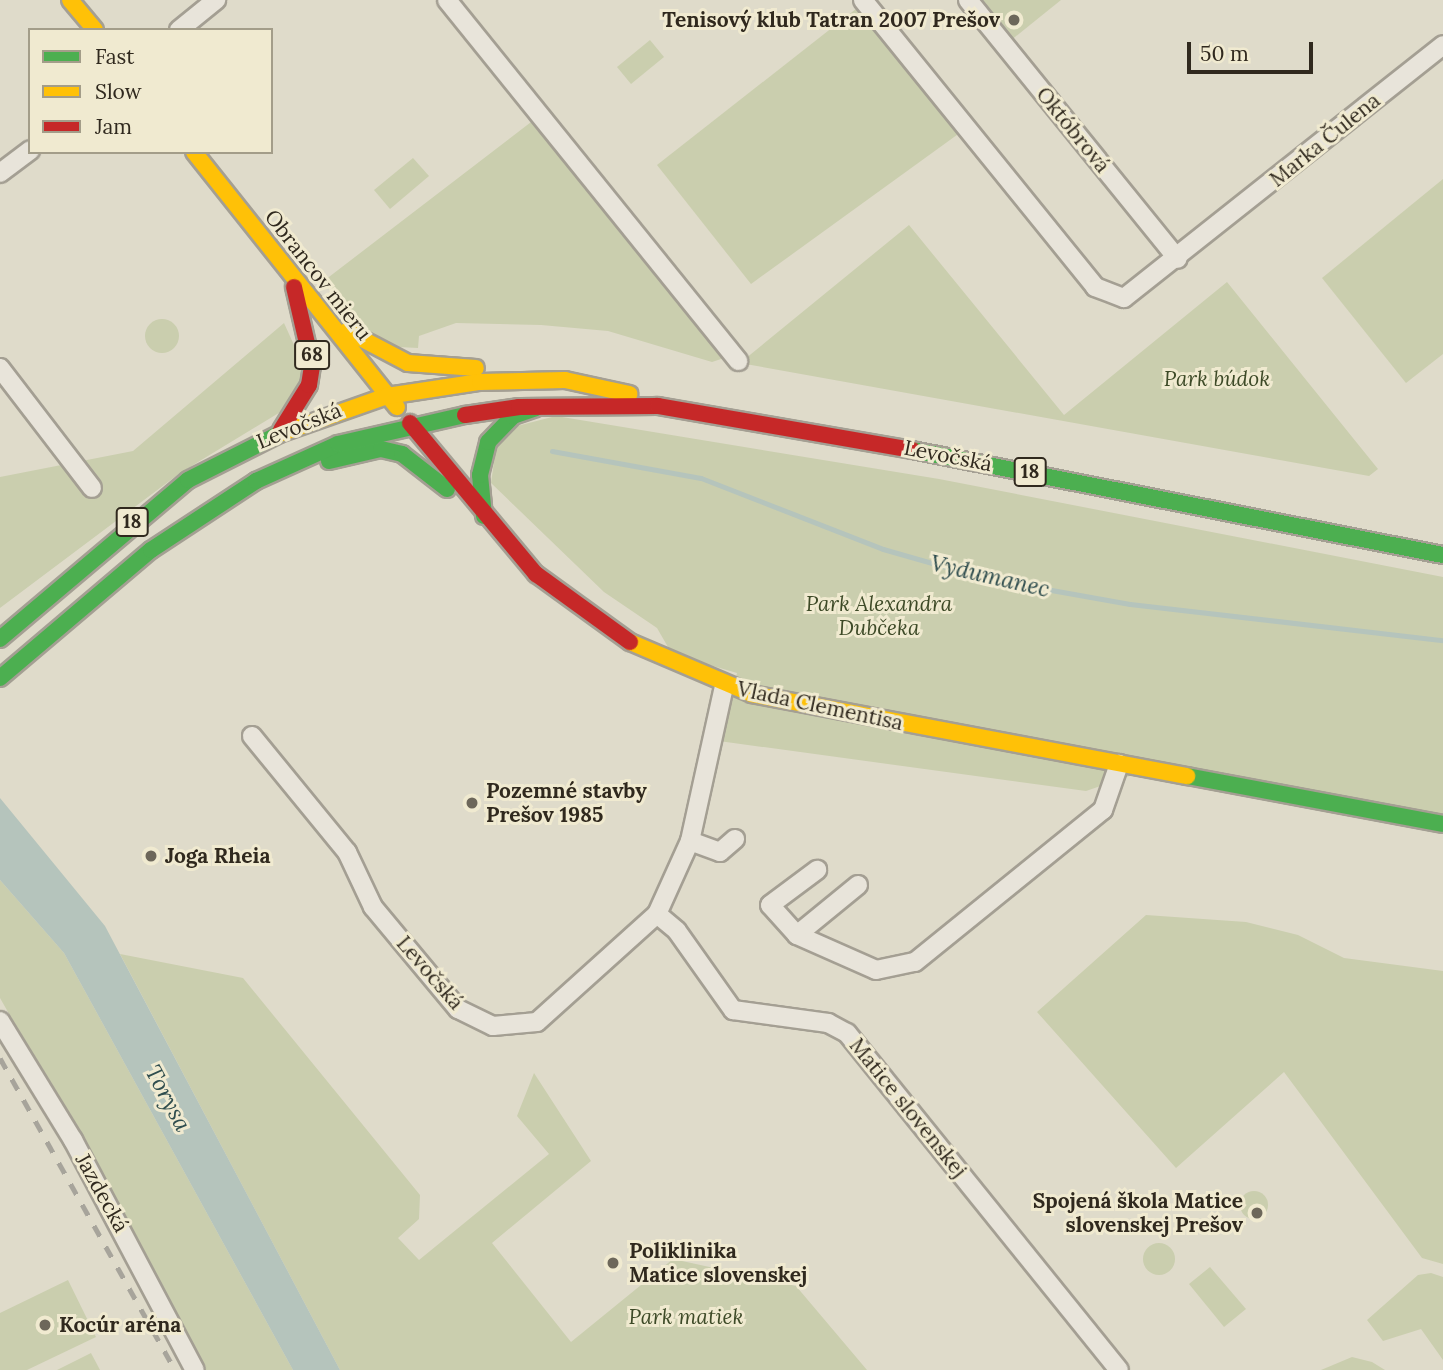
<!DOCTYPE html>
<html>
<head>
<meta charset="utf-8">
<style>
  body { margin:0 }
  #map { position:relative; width:1443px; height:1370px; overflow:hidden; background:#dfdbca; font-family:Lora,serif }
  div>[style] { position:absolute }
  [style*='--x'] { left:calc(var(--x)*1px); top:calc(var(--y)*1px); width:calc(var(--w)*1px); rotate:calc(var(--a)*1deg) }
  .green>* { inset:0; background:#caceae }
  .round { border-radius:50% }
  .water>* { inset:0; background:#b5c4bc }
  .stream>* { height:5px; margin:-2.5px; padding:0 2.5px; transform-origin:2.5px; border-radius:2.5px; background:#b5c4bc }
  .roads { filter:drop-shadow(2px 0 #a49f93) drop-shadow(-2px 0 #a49f93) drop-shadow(0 2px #a49f93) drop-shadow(0 -2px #a49f93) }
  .street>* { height:18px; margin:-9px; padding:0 9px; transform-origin:9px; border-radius:9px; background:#e8e4da }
  .fast>* { height:16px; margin:-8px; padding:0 8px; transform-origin:8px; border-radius:8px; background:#4caf50 }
  .slow>* { height:16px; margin:-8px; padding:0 8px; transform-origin:8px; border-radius:8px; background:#ffc107 }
  .jam>* { height:16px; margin:-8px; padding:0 8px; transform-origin:8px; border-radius:8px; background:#c62828 }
  .rail>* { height:5px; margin-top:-2.5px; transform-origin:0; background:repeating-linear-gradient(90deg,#a7a49b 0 12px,transparent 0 24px) }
  .dots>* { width:19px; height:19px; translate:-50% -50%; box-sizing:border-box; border:4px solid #f0ead0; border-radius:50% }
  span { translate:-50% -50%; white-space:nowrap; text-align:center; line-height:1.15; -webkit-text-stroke:6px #f0ead0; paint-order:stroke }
  .shield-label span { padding:2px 5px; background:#f0ead0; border:2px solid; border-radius:5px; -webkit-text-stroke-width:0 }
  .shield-label { font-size:19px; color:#30291e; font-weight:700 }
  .poi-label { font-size:21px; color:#30291e; font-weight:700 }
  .right { translate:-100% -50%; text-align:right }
  .left { translate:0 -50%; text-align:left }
  .street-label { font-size:21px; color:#30291e }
  .park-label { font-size:21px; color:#3d4a27; font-style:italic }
  .water-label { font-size:23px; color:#2f4d4e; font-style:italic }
  .legend { position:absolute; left:28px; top:28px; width:245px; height:126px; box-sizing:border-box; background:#f0ead0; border:2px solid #a39d89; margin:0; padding:9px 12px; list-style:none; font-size:21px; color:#30291e }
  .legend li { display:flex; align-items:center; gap:14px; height:35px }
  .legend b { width:35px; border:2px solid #a39d89 }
  .scale { position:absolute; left:1187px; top:42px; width:126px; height:32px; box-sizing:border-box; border:4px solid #30291e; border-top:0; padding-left:9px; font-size:21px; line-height:24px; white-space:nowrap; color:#30291e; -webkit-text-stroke:5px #f0ead0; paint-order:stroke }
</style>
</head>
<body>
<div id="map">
  <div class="green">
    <div style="clip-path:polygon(977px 0,1061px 0,1010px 41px)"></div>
    <div style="clip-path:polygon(861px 5px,961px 132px,751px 284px,657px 165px)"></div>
    <div style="clip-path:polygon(650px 40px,664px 57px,631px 84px,617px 67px)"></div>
    <div style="clip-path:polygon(535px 119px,724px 358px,712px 362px,608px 331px,541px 325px,456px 323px,419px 336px,418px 348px,379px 346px,325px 280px)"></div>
    <div style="clip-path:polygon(413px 158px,429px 176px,390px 209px,374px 190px)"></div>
    <div style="clip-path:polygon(1443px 179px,1443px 354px,1406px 383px,1322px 278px)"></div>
    <div style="clip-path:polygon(909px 225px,1064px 415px,1227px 282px,1378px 469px,1369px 476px,740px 363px)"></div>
    <div class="round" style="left:145px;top:319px;width:34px;height:34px"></div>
    <div style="clip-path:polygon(284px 323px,304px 367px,292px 405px,180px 473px,0 608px,0 477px,133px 451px)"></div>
    <div style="clip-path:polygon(556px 416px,939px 479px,1443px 577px,1443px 822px,1147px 770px,1086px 791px,719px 741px,737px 673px,672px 654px,657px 628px,604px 592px,491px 483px,496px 448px,517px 426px)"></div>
    <div style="clip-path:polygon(0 880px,64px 953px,293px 1370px,200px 1370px,120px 1208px,0 998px)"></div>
    <div style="clip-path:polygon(1146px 915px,1246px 922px,1298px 935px,1344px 958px,1443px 971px,1443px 1264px,1422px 1258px,1284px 1072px,1176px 1168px,1037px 1012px)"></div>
    <div style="clip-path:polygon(120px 954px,243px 978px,420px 1195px,419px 1219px,398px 1238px,419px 1260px,549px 1154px,517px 1116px,534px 1073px,591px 1161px,492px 1243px,571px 1342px,673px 1259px,796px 1286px,867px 1370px,340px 1370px)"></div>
    <div class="round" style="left:1240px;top:1191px;width:28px;height:28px"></div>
    <div class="round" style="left:1143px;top:1243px;width:32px;height:32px"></div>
    <div style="clip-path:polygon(1210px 1267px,1246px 1309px,1224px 1327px,1189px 1284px)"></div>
    <div style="clip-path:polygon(1431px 1273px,1443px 1277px,1443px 1360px,1421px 1329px,1383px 1341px,1367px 1320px,1418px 1275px)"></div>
    <div style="clip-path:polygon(68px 1280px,96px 1337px,27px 1370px,0 1370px,0 1313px)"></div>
    <div style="clip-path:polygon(91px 1353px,100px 1370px,57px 1370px)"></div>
    <div style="clip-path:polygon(1352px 1357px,1372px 1362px,1385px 1370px,1321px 1370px)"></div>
  </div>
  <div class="water">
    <div style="clip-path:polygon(0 798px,105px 926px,340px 1370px,293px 1370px,64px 953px,0 880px)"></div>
  </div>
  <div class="stream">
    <div style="--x:552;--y:451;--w:151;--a:10.3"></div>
    <div style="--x:701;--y:478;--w:195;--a:21.3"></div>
    <div style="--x:883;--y:549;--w:105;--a:16"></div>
    <div style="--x:984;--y:578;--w:148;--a:10.1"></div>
    <div style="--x:1130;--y:604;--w:315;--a:6.6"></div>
  </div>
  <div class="roads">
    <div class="street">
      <div style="--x:447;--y:0;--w:464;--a:51.1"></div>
      <div style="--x:863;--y:0;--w:369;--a:51"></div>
      <div style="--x:1095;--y:287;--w:31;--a:21"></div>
      <div style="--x:1124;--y:298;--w:407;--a:-38.4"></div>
      <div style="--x:968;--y:0;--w:333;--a:51"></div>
      <div style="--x:179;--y:30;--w:48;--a:-39"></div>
      <div style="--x:0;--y:173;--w:38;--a:-37"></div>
      <div style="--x:0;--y:368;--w:151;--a:52.5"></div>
      <div style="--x:252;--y:736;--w:150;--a:50.7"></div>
      <div style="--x:347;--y:852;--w:61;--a:64.7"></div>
      <div style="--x:373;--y:907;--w:133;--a:50.2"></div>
      <div style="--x:458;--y:1009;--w:39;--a:26"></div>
      <div style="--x:493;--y:1026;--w:44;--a:-5.2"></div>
      <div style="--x:537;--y:1022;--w:161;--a:-42"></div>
      <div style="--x:657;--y:914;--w:80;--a:-65.7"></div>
      <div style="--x:690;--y:841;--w:159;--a:-77.6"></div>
      <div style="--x:690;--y:841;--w:32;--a:20"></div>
      <div style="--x:720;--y:852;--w:20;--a:-41"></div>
      <div style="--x:858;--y:885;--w:79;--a:140.7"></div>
      <div style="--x:797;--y:935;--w:86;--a:23.9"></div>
      <div style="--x:876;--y:970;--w:40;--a:-12"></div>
      <div style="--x:915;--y:962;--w:242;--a:-39"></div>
      <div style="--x:1103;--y:810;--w:49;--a:-70.8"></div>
      <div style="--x:657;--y:914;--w:26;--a:40"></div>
      <div style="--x:677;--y:931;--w:97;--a:54.7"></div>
      <div style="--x:733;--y:1010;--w:96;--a:7.8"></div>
      <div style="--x:828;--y:1023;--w:21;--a:28"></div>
      <div style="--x:847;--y:1033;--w:433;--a:51.1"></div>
      <div style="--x:797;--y:935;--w:40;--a:-132"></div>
      <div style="--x:770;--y:905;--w:59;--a:-36.7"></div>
      <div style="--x:0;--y:1021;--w:140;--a:58.5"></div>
      <div style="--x:73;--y:1140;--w:260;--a:62.1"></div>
    </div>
    <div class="fast">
      <div style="--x:912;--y:450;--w:541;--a:11.19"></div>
      <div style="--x:329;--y:461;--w:53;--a:-13"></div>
      <div style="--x:381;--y:449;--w:22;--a:13"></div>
      <div style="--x:402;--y:454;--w:57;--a:37.9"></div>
      <div style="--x:484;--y:516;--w:41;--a:-95.6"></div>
      <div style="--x:480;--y:475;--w:34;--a:-76"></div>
      <div style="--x:488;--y:442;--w:36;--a:-46"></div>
      <div style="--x:513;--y:416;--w:24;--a:-19"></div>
      <div style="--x:0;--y:639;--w:246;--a:-40.2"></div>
      <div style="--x:188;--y:480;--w:102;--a:-26.8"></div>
      <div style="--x:0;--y:678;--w:198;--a:-40.3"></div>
      <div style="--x:151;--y:550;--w:126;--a:-33.3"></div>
      <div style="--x:256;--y:481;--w:90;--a:-24.3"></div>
      <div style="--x:338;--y:444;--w:130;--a:-12.9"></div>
      <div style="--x:1187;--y:776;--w:260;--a:10.6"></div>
    </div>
    <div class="slow">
      <div style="--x:70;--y:0;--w:39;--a:50"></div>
      <div style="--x:194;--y:152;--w:326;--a:51.5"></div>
      <div style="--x:347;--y:331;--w:69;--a:27.7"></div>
      <div style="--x:408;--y:363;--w:68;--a:4.2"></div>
      <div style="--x:279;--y:434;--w:114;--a:-19.4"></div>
      <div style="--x:387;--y:396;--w:94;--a:-8.6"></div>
      <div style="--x:480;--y:382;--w:85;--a:-1.3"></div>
      <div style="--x:565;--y:380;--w:66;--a:12.2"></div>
      <div style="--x:630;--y:642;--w:133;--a:23.1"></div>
      <div style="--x:752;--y:694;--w:443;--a:10.7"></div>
    </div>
    <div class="jam">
      <div style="--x:465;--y:415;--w:55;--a:-8.4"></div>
      <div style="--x:519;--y:407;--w:139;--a:-0.4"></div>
      <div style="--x:658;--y:406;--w:258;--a:9.8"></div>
      <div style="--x:410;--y:423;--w:197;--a:50.2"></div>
      <div style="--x:536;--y:574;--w:116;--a:35.9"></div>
      <div style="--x:281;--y:430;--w:53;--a:-58.1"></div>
      <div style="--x:309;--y:385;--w:20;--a:-81"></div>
      <div style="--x:312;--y:365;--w:80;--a:-103"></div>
    </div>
  </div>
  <div class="rail">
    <div style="--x:0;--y:1058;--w:358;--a:60.7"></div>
  </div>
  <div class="dots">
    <div style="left:1014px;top:20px;background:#6d675a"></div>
    <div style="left:472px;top:803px;background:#6d675a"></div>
    <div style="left:151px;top:856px;background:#6d675a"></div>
    <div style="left:1257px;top:1213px;background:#6d675a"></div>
    <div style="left:613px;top:1263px;background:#6d675a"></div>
    <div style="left:45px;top:1325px;background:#6d675a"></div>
  </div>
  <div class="shield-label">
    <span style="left:312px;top:355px">68</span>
    <span style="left:1030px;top:472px">18</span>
    <span style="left:132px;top:522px">18</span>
  </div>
  <div class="poi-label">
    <span class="right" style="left:1000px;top:20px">Tenisový klub Tatran 2007 Prešov</span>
    <span class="left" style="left:486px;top:803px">Pozemné stavby<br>Prešov 1985</span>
    <span class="left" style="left:165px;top:856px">Joga Rheia</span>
    <span class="right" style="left:1243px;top:1213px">Spojená škola Matice<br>slovenskej Prešov</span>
    <span class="left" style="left:629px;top:1263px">Poliklinika<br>Matice slovenskej</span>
    <span class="left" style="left:59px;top:1325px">Kocúr aréna</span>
  </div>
  <div class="street-label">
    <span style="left:1073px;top:130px;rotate:51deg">Októbrová</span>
    <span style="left:1325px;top:140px;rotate:-39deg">Marka Čulena</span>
    <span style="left:318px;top:275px;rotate:52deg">Obrancov mieru</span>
    <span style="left:299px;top:426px;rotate:-22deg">Levočská</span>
    <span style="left:948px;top:456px;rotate:11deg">Levočská</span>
    <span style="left:820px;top:706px;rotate:12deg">Vlada Clementisa</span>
    <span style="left:430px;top:973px;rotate:49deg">Levočská</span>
    <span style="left:908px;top:1108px;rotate:51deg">Matice slovenskej</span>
    <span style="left:102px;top:1193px;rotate:61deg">Jazdecká</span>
  </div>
  <div class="park-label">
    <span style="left:1217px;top:379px">Park búdok</span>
    <span style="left:879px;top:616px">Park Alexandra<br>Dubčeka</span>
    <span style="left:686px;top:1317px">Park matiek</span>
  </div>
  <div class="water-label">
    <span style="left:990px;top:576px;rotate:13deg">Vydumanec</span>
    <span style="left:168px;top:1098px;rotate:62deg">Torysa</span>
  </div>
  <ul class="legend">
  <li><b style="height:9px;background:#4caf50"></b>Fast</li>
  <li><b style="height:9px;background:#ffc107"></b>Slow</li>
  <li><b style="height:9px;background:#c62828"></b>Jam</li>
  </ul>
  <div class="scale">50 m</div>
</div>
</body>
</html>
